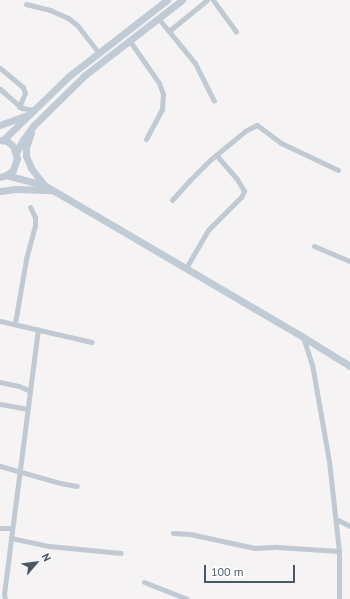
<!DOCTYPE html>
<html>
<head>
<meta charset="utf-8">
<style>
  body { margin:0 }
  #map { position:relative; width:350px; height:599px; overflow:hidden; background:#f5f3f3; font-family:"PT Sans",sans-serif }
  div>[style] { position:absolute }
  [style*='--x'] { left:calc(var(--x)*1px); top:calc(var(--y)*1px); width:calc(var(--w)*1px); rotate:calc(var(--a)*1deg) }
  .minor>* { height:5px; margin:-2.5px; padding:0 2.5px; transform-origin:2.5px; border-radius:2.5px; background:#c1cad2 }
  .secondary>* { height:7px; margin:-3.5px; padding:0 3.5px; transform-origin:3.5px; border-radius:3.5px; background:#c1cbd6 }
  span { translate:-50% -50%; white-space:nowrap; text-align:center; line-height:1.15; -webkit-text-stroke:3.5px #fff; paint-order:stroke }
  .north { position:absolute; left:16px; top:543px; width:40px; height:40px; -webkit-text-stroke:3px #fff; paint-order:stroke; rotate:62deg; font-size:11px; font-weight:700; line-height:16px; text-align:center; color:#4a5661 }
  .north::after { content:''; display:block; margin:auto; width:14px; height:18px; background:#4a5661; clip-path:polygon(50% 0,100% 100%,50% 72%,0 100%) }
  .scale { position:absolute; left:204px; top:565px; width:91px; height:18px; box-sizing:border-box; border:2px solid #4a5661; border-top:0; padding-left:5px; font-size:12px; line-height:14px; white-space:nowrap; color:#4a5661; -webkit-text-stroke:3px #fff; paint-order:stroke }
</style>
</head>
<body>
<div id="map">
  <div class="minor">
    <div style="--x:213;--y:0;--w:39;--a:54"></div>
    <div style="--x:26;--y:4;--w:25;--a:14"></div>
    <div style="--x:50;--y:10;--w:20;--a:24"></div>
    <div style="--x:68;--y:18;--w:11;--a:38"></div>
    <div style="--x:77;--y:25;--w:34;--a:52"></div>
    <div style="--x:158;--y:18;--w:58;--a:50.6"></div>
    <div style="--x:195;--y:63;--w:42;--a:63.4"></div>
    <div style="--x:169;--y:31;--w:49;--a:-39.2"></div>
    <div style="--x:129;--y:40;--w:52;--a:55.1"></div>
    <div style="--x:159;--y:83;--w:12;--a:70"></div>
    <div style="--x:163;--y:94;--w:15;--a:94"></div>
    <div style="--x:162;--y:109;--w:34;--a:118"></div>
    <div style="--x:0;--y:68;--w:30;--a:40"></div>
    <div style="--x:23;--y:87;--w:6;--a:72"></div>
    <div style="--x:25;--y:93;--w:15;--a:113"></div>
    <div style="--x:0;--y:89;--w:29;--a:41"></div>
    <div style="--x:22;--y:108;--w:12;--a:9"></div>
    <div style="--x:172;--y:200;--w:27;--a:-48"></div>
    <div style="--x:190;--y:180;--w:28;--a:-45"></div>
    <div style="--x:210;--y:160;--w:45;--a:-39.6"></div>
    <div style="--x:245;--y:131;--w:13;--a:-27"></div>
    <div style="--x:257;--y:125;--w:30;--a:37"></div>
    <div style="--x:281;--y:143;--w:63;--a:25.3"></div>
    <div style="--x:314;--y:246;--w:39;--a:23"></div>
    <div style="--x:186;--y:268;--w:44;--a:-59.9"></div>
    <div style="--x:208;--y:230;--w:47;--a:-45"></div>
    <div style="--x:241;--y:197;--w:7;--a:-63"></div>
    <div style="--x:244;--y:191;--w:14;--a:-120"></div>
    <div style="--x:237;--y:179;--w:32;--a:-131"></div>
    <div style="--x:0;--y:321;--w:94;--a:12.9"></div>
    <div style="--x:15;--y:323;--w:65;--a:-80.2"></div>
    <div style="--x:26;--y:259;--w:35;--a:-75"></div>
    <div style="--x:35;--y:225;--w:8;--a:-90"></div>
    <div style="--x:35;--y:217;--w:11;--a:-117"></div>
    <div style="--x:303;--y:337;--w:28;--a:72"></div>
    <div style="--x:312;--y:364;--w:98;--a:80.1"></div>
    <div style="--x:329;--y:461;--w:91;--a:83.7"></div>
    <div style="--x:339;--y:551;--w:48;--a:90"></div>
    <div style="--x:0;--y:382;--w:19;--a:12"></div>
    <div style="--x:19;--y:386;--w:12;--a:24"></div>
    <div style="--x:0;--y:404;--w:27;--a:10"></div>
    <div style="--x:0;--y:466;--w:62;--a:15.8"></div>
    <div style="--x:60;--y:483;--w:17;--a:10"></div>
    <div style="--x:336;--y:519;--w:16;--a:27"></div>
    <div style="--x:0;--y:528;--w:12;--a:0"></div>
    <div style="--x:173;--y:533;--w:17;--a:3"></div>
    <div style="--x:190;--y:534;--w:66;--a:12.2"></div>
    <div style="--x:255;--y:548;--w:22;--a:-3"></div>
    <div style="--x:277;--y:547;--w:62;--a:3.7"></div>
    <div style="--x:11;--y:538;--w:39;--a:12"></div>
    <div style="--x:49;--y:546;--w:72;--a:5.6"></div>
    <div style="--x:144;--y:582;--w:46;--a:21.6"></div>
    <div style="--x:5;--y:599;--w:5;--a:-101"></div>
    <div style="--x:4;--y:594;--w:267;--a:-82.7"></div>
  </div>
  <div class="secondary">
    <div style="--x:0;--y:125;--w:29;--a:-20"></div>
    <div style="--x:31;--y:133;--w:15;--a:110"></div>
    <div style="--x:26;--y:147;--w:9;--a:90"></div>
    <div style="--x:26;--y:156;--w:13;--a:67"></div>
    <div style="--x:31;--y:168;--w:20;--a:53"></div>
    <div style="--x:0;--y:140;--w:7;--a:8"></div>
    <div style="--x:7;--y:141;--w:8;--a:40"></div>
    <div style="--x:13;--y:146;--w:13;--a:72"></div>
    <div style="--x:17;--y:158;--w:13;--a:108"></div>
    <div style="--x:13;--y:170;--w:9;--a:144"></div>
    <div style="--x:6;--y:175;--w:6;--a:162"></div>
    <div style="--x:3;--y:140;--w:92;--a:-44.1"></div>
    <div style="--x:69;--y:76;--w:124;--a:-37.8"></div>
    <div style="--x:16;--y:153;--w:15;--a:-62"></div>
    <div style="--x:23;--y:140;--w:19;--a:-54"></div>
    <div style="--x:34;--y:125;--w:71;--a:-44.4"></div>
    <div style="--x:85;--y:75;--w:123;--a:-37.7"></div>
    <div style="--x:6;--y:175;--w:39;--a:15"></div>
    <div style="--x:44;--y:185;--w:300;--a:30.4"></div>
    <div style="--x:303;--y:337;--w:55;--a:31.7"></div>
    <div style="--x:0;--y:191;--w:16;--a:-7"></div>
    <div style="--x:16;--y:189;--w:36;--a:2"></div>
  </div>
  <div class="north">N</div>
  <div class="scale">100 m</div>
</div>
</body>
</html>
